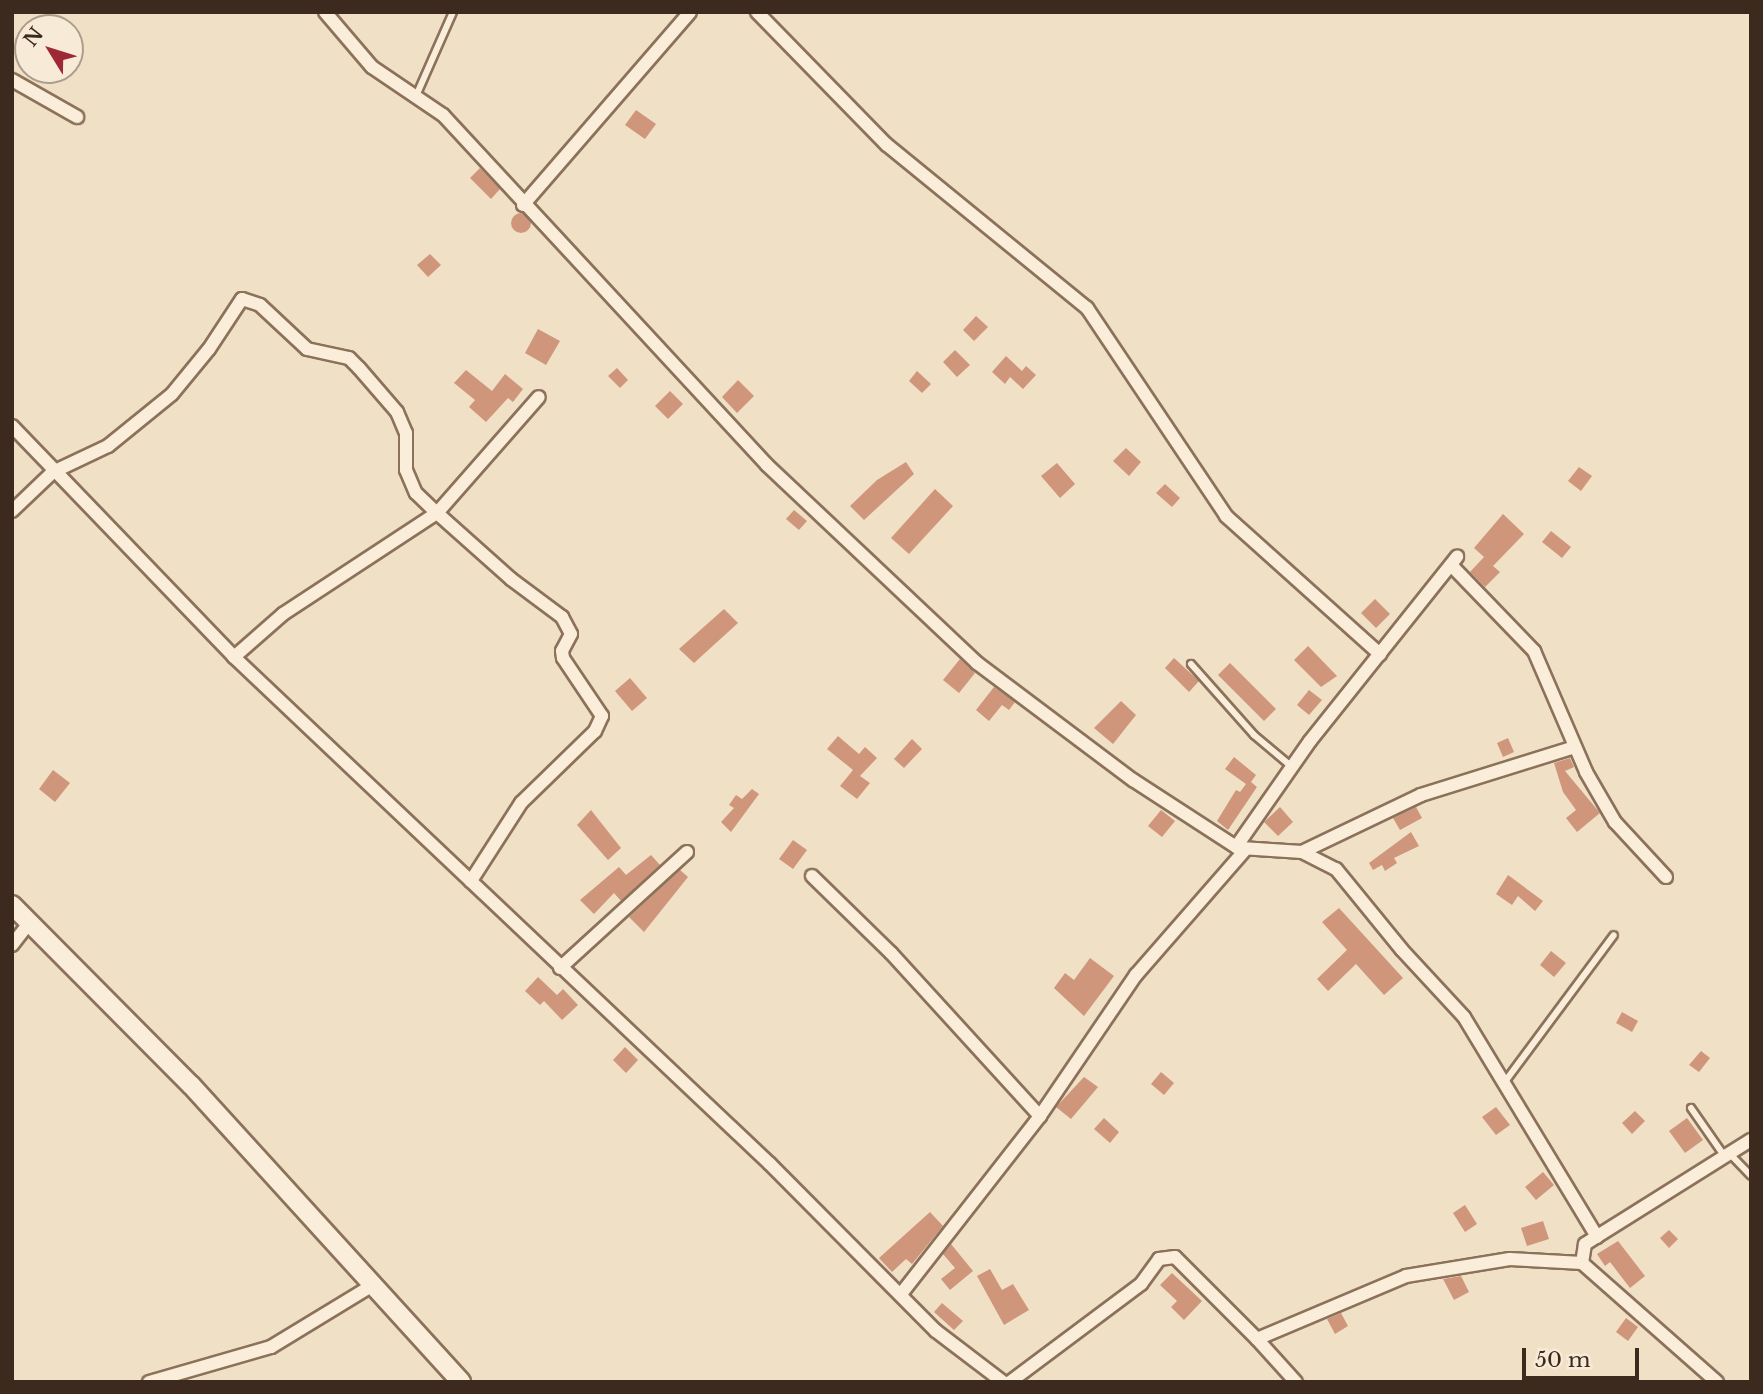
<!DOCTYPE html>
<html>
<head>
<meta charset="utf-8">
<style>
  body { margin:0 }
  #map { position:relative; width:1763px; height:1394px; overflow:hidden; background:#f0e0c6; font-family:"Libre Baskerville",serif }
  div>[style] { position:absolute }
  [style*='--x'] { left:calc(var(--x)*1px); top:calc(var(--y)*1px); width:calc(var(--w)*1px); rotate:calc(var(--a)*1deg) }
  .building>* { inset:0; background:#cf967b }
  .round { border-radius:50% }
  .roads { filter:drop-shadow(2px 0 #8c715b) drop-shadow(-2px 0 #8c715b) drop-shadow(0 2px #8c715b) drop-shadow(0 -2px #8c715b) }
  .lane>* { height:6px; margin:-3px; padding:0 3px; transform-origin:3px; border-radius:3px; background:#faeeda }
  .street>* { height:12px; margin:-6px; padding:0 6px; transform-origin:6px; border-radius:6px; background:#faeeda }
  .secondary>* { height:18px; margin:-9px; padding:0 9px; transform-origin:9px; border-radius:9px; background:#faeeda }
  span { translate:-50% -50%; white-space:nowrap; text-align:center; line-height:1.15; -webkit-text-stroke:6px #f7ead6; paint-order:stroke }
  .frame { position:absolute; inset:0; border:14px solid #3c2a1f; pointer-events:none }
  .north { position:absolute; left:14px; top:14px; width:70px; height:70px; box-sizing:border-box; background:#f7ead6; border:2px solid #ac9d8d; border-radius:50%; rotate:308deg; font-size:19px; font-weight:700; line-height:28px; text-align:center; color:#3c2a1f }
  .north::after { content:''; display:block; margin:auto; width:24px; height:32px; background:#9e2934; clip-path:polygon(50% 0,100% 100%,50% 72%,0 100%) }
  .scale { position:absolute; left:1522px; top:1348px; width:117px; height:32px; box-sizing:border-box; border:4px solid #3c2a1f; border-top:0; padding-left:9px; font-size:21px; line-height:24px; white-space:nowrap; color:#3c2a1f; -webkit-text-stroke:5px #f7ead6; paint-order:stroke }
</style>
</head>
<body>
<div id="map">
  <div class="building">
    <div style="clip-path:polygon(636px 110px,656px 124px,645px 139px,625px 125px)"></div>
    <div style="clip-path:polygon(480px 168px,500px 189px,491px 199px,470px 178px)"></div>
    <div class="round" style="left:511px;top:213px;width:20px;height:20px"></div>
    <div style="clip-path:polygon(430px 254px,441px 265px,428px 277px,417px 265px)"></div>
    <div style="clip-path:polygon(976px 316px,988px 327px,974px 341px,963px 330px)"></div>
    <div style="clip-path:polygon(538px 329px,560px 341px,546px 365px,525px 353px)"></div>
    <div style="clip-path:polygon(955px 350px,970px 365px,957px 377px,943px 362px)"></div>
    <div style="clip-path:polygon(1006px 356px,1022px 371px,1026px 366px,1036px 375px,1023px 389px,1010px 377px,1005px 384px,992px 372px)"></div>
    <div style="clip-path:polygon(617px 368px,628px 380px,620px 388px,608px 376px)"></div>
    <div style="clip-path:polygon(466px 370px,492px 391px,505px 374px,523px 389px,513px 402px,508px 398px,486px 422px,469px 407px,475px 400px,454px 383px)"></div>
    <div style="clip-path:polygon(917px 371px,931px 384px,922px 393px,909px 381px)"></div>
    <div style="clip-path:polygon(738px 380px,754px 396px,737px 413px,722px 397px)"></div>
    <div style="clip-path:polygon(670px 391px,683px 404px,668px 419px,655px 406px)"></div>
    <div style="clip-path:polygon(1126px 448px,1141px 462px,1129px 476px,1113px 461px)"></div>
    <div style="clip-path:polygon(906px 462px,914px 474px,864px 520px,850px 506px,877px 480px)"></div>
    <div style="clip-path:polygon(1057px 463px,1075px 484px,1060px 498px,1041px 476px)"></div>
    <div style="clip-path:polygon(1579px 467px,1592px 476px,1581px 491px,1568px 481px)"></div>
    <div style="clip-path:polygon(1165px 484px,1180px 498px,1172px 507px,1156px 493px)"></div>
    <div style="clip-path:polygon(935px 489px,953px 506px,909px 554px,891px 538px)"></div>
    <div style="clip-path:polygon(794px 510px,807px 521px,799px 530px,786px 519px)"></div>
    <div style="clip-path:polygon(1503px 514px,1524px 534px,1493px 566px,1500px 572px,1485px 587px,1470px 572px,1484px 557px,1474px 548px)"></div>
    <div style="clip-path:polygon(1551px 531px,1571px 547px,1562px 558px,1542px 542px)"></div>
    <div style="clip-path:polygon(1375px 599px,1390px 614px,1376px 628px,1361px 613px)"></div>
    <div style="clip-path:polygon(724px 609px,738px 623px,694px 663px,679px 649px)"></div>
    <div style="clip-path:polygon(1308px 646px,1337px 676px,1321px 687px,1294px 660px)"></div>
    <div style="clip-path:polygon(1174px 658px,1199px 681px,1189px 692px,1165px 668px)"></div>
    <div style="clip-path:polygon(960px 659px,975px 673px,959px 693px,943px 680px)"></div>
    <div style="clip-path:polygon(1230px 663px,1276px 709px,1264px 721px,1218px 675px)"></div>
    <div style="clip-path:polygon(630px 678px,647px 698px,632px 711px,615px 691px)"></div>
    <div style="clip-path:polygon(994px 687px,1015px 702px,1009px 710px,1002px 705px,989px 721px,976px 710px)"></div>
    <div style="clip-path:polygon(1309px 690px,1322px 700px,1309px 715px,1297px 705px)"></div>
    <div style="clip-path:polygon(1121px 701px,1136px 715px,1113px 744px,1094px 728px)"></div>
    <div style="clip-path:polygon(838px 736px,859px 754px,865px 747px,877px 758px,860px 776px,870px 783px,857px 799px,840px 786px,853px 770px,827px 749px)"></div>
    <div style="clip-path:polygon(1508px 738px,1514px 752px,1503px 757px,1497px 743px)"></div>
    <div style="clip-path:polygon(912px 739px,922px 749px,904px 768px,894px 759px)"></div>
    <div style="clip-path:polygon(1234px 757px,1256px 775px,1251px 782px,1257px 787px,1228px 830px,1217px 821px,1236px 790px,1240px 792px,1246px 784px,1225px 769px)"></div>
    <div style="clip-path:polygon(1570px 758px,1574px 767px,1565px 771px,1600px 813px,1577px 832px,1566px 818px,1576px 810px,1563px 792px,1554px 763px)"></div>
    <div style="clip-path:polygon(53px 770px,70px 783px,55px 802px,39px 789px)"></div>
    <div style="clip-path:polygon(752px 789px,759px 794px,731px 832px,721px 822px,734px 808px,729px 805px,736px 795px,742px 799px)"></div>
    <div style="clip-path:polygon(1280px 807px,1293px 822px,1278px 836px,1264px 822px)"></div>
    <div style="clip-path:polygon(1416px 807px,1422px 818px,1400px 830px,1393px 818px)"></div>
    <div style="clip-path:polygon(591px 810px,621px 848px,608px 860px,577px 825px)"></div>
    <div style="clip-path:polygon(1161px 810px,1175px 821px,1162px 837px,1148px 826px)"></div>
    <div style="clip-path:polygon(1411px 832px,1419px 846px,1394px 858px,1397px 863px,1385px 871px,1382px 865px,1373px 870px,1369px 863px)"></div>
    <div style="clip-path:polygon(793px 840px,807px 850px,793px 869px,779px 859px)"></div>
    <div style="clip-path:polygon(651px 855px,660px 865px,621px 901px,614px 893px,594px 914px,580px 900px,619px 867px,626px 875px)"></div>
    <div style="clip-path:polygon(680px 870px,688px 877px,644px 932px,629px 917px)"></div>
    <div style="clip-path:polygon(1508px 875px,1543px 901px,1535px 911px,1518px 896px,1512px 905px,1496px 894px)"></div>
    <div style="clip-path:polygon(1339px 908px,1403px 978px,1384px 995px,1356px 964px,1328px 991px,1317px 979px,1347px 950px,1322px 922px)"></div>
    <div style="clip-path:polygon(1551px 951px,1566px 963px,1554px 977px,1540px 965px)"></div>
    <div style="clip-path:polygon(1090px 958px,1114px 976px,1084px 1016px,1054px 988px,1065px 973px,1074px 980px)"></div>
    <div style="clip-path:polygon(538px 977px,557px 995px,563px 989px,578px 1005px,562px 1020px,544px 1001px,540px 1005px,525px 991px)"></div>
    <div style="clip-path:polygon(1622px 1012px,1638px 1021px,1632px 1032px,1616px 1023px)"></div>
    <div style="clip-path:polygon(625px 1047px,638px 1060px,626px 1073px,613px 1060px)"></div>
    <div style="clip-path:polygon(1701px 1051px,1710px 1058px,1699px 1072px,1689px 1065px)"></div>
    <div style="clip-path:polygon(1161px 1072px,1174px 1083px,1164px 1095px,1151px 1084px)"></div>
    <div style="clip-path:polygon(1084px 1077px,1098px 1087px,1071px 1119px,1056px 1107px)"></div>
    <div style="clip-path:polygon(1496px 1107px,1510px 1125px,1496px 1135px,1482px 1117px)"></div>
    <div style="clip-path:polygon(1635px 1111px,1645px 1121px,1632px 1134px,1622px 1123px)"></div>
    <div style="clip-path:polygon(1104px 1118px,1119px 1132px,1110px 1143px,1094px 1129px)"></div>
    <div style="clip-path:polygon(1687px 1118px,1703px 1140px,1685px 1153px,1669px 1131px)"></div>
    <div style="clip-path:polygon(1543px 1172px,1554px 1185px,1536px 1200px,1525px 1187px)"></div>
    <div style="clip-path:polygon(1465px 1205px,1477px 1224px,1465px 1232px,1453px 1213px)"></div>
    <div style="clip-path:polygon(930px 1212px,943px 1226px,912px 1264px,906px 1259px,892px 1272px,879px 1258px)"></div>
    <div style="clip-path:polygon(1543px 1221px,1549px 1239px,1527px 1246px,1521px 1228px)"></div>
    <div style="clip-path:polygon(1669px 1230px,1678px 1239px,1669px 1248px,1660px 1238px)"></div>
    <div style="clip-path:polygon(1618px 1241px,1645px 1276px,1630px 1288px,1610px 1262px,1605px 1266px,1597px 1254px)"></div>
    <div style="clip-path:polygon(951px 1244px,973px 1271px,950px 1290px,941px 1279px,955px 1268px,943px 1254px)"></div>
    <div style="clip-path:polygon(990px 1269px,1002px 1290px,1013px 1284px,1029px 1310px,1004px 1325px,977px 1276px)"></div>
    <div style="clip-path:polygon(1172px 1273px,1202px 1301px,1184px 1320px,1171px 1307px,1177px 1301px,1160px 1285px)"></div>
    <div style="clip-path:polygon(1461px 1276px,1469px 1292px,1454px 1300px,1443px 1279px)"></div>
    <div style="clip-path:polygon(942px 1303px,963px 1321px,954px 1330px,934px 1312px)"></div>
    <div style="clip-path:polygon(1341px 1313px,1348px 1326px,1335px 1334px,1327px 1319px)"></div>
    <div style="clip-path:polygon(1626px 1318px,1638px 1327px,1628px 1341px,1616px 1332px)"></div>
  </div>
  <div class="roads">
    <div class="lane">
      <div style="--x:416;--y:96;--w:92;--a:-66.2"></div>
      <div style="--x:1191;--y:664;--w:95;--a:48.4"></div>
      <div style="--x:1254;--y:735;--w:48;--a:40"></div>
      <div style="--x:1504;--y:1083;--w:184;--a:-53.4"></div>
      <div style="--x:1691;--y:1108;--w:60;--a:55.2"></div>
      <div style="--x:1730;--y:1154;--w:30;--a:46"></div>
    </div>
    <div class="street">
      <div style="--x:325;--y:12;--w:72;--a:49.5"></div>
      <div style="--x:372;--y:67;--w:86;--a:34.1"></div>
      <div style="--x:443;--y:115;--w:477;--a:47.2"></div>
      <div style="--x:767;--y:465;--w:289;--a:43.3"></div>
      <div style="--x:977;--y:663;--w:195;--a:36.9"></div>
      <div style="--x:1133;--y:780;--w:123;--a:33"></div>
      <div style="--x:1236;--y:847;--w:129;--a:-55.1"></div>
      <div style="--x:1310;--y:741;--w:236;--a:-51.4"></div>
      <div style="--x:757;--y:12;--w:186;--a:45.7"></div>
      <div style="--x:887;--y:145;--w:258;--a:39.2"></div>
      <div style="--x:1087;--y:308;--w:250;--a:56.2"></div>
      <div style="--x:1226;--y:516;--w:207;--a:41.9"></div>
      <div style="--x:12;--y:80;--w:75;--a:29.6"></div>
      <div style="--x:523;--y:205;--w:255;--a:-49.1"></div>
      <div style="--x:12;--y:426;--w:320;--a:46.1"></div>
      <div style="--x:234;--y:657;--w:738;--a:43.41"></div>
      <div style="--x:770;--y:1164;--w:235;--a:45.2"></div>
      <div style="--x:936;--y:1331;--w:84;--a:37.3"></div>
      <div style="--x:12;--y:511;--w:57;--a:-43.6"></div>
      <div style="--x:53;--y:472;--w:61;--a:-25.3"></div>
      <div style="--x:108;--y:446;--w:82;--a:-39.1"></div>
      <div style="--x:172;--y:394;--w:58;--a:-50.6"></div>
      <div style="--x:209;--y:349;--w:60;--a:-56.6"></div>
      <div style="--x:242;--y:299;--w:19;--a:18"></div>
      <div style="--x:260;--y:305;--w:64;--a:43.1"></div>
      <div style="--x:307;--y:349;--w:43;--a:12.1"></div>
      <div style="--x:349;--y:358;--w:14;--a:45"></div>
      <div style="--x:359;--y:368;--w:58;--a:49.2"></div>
      <div style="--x:397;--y:412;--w:23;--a:67"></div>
      <div style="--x:406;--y:433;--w:37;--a:90"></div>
      <div style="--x:406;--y:470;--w:25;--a:67"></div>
      <div style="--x:416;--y:493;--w:29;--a:44"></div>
      <div style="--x:437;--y:513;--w:154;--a:-48.7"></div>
      <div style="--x:1451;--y:565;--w:120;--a:46"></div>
      <div style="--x:1534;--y:651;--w:132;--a:66.7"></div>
      <div style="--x:1586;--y:772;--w:58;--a:59.9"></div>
      <div style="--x:1615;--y:822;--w:75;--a:47.2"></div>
      <div style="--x:234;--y:657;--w:65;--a:-41.3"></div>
      <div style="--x:283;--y:614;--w:184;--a:-33.3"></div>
      <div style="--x:437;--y:513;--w:99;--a:41.7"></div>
      <div style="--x:511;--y:579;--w:64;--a:36.7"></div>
      <div style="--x:562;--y:617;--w:19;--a:62"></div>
      <div style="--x:571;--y:634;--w:19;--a:118"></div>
      <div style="--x:562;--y:651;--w:7;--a:82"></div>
      <div style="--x:563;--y:658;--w:70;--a:56.1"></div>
      <div style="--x:602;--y:716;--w:17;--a:115"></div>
      <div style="--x:595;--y:731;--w:103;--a:135.8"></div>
      <div style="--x:521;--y:803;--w:93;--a:122.7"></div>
      <div style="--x:1241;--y:848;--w:61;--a:3.8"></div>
      <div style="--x:1302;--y:852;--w:38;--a:27"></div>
      <div style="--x:1336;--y:869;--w:104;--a:50.8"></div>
      <div style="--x:1402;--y:950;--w:91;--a:47.2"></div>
      <div style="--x:1464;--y:1017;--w:257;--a:58.8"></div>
      <div style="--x:1302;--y:852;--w:132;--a:-25.6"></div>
      <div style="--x:1421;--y:795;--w:161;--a:-17.3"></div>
      <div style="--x:812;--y:876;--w:110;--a:44.3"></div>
      <div style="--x:891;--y:953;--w:221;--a:47.6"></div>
      <div style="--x:12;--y:945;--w:29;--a:-52"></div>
      <div style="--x:560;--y:968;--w:172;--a:-42.4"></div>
      <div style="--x:1582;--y:1263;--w:19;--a:-81"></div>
      <div style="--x:1585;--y:1244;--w:196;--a:-32.1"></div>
      <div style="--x:901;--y:1294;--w:226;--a:-52"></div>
      <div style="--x:1040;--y:1116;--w:171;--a:-55.8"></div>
      <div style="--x:1136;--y:975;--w:167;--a:-48.9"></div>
      <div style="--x:1257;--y:1339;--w:58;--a:47.8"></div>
      <div style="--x:149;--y:1382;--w:127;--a:-16"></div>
      <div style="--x:271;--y:1347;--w:119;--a:-31.3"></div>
      <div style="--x:1010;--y:1382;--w:164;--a:-36.8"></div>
      <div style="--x:1141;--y:1284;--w:31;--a:-54"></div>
      <div style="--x:1159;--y:1259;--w:16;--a:-7"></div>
      <div style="--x:1175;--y:1257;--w:116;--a:45"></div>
      <div style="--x:1257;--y:1339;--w:162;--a:-22.9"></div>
      <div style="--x:1406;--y:1276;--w:105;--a:-9.3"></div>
      <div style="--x:1510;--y:1259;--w:72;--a:3.2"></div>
      <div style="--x:1582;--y:1263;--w:180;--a:41.4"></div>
    </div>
    <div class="secondary">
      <div style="--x:12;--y:905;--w:254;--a:45.2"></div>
      <div style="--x:191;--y:1085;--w:401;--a:47.7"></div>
    </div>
  </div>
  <div class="frame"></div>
  <div class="north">N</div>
  <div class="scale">50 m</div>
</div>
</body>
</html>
